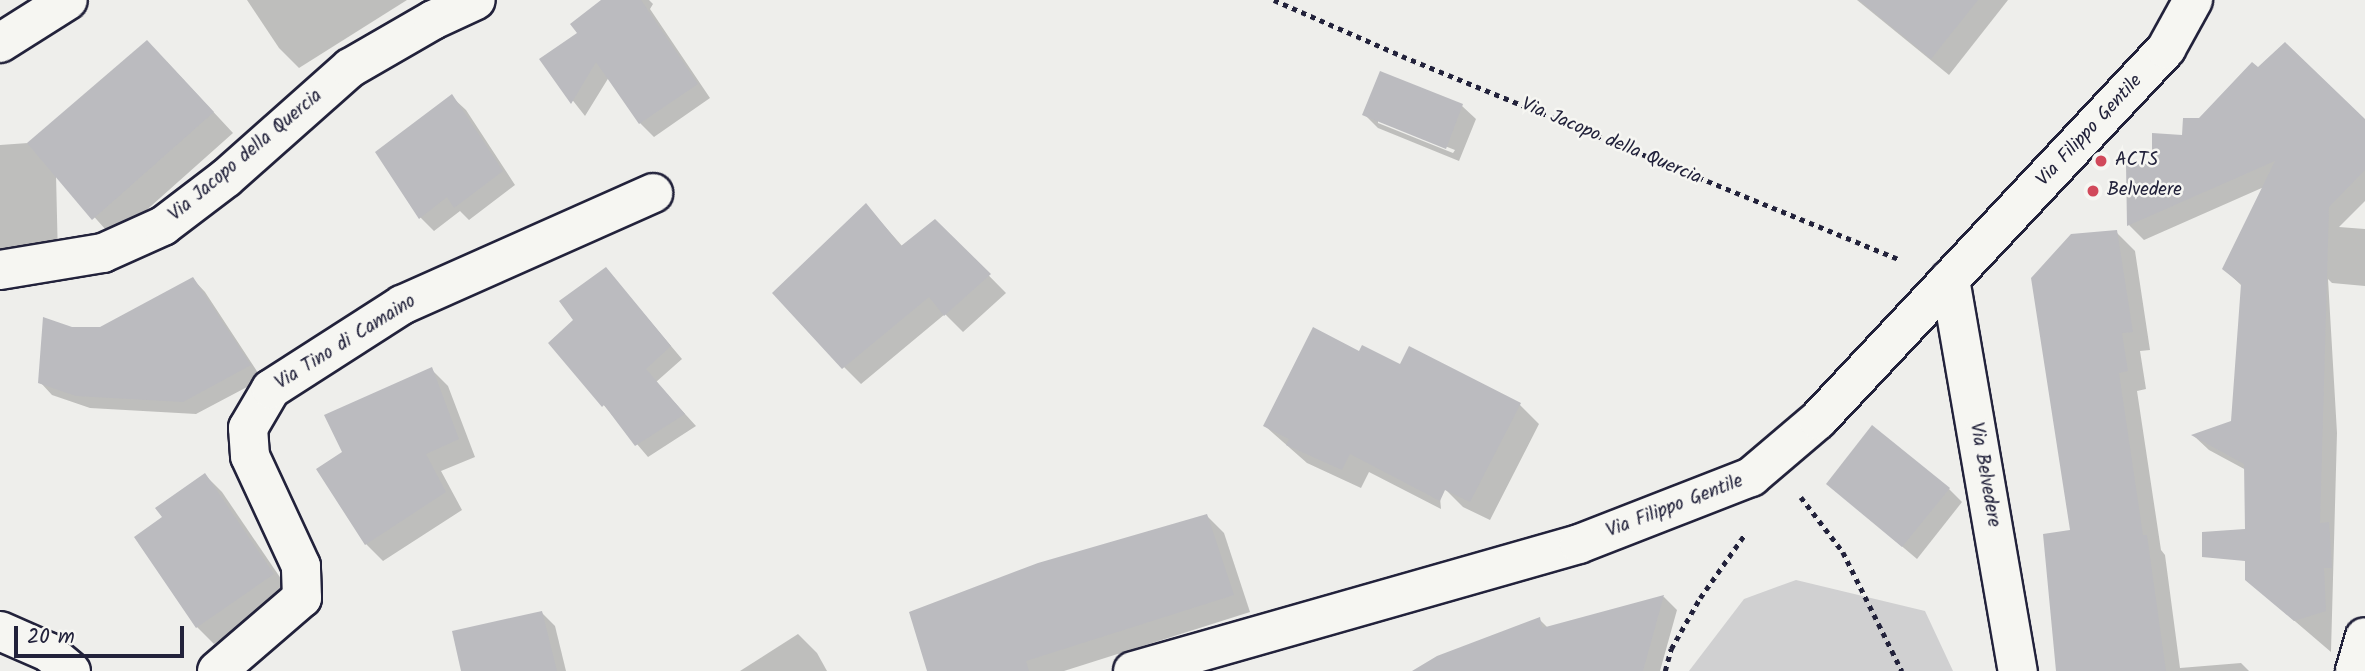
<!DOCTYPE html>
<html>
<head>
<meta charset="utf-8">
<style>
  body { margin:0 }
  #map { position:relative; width:2365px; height:671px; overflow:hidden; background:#eeeeeb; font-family:Kalam,sans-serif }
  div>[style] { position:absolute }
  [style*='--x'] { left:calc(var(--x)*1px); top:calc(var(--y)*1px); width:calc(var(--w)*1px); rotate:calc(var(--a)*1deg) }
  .green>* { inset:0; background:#d0d0d1 }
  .shadow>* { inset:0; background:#0003 }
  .building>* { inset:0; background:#bbbbbf }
  .path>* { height:4.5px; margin-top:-2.25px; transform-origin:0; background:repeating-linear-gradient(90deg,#22223b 0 5px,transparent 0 10px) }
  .roads { filter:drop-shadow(2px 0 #22223b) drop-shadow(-2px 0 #22223b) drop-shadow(0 2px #22223b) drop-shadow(0 -2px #22223b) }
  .street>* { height:38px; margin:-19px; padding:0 19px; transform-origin:19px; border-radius:19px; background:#f6f6f2 }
  .secondary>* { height:38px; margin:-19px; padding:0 19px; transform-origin:19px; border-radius:19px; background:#f6f6f2 }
  .dots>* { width:19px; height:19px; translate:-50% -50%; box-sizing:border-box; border:4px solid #f6f6f2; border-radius:50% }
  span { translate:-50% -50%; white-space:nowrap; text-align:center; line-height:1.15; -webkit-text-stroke:5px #f6f6f2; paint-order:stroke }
  .street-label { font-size:19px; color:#22223b }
  .poi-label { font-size:19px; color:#22223b }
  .left { translate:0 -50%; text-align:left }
  .scale { position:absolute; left:14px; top:626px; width:170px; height:32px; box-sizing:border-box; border:4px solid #22223b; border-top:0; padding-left:9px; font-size:21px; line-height:24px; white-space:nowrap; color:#22223b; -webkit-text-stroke:5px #f6f6f2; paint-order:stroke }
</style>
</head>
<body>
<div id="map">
  <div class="green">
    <div style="clip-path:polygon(1796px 580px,1925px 611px,1953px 671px,1689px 671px,1744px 599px)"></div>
  </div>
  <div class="shadow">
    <div style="clip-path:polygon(247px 0,407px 0,299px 68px,279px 48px)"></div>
    <div style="clip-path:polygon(627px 0,649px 0,653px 4px,650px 9px,710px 98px,654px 137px,640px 123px,609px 77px,585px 116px,541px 60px)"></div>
    <div style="clip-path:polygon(1857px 0,2008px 0,1949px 75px)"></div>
    <div style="clip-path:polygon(167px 62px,233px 133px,114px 239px,56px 174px,58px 259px,0 262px,0 145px,28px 143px)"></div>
    <div style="clip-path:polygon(evenodd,1381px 73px,1462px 106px,1476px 119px,1459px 161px,1378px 128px,1365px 115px,1381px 73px,1378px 120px,1455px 150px,1453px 153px,1378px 123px,1378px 120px)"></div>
    <div style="clip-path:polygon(452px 97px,466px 110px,515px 185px,469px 220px,460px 211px,434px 231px,421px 218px,378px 152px)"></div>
    <div style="clip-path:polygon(2365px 122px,2365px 201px,2339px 227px,2365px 229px,2365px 286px,2332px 283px,2328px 279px,2337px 433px,2331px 652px,2247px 580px,2246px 470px,2209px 450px,2194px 436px,2233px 422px,2242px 286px,2224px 269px,2264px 187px,2144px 240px,2129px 225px,2154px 165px,2184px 137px)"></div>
    <div style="clip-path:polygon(866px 205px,903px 247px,935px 221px,1006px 293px,963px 332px,945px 314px,861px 384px,844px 367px)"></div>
    <div style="clip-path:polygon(2116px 232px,2135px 251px,2150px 350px,2140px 351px,2146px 389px,2137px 391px,2161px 550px,2165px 555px,2180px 668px,2241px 663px,2249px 671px,2087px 671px,2072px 532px)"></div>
    <div style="clip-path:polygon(606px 269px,682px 359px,656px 382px,696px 426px,648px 457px,551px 343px,575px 321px)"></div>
    <div style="clip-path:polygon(193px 279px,205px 292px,262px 379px,196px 414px,90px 408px,52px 395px,40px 382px,72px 329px,100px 329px)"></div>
    <div style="clip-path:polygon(1360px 353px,1520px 405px,1539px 424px,1490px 520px,1463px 507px,1443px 487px,1438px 475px,1441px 509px,1369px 472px,1361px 488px,1307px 463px,1265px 426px)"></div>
    <div style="clip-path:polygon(431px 369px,448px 386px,475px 457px,441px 471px,462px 510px,383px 561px,366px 544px,345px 453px)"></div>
    <div style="clip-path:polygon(205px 475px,222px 492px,290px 592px,214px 644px,197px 627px,165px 517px)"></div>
    <div style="clip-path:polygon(1828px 484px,1949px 489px,1962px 502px,1917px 559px)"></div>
    <div style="clip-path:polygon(1207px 516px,1224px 533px,1250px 612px,1064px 671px,929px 671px)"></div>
    <div style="clip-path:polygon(1664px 597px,1677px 610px,1660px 671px,1507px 671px,1540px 620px,1548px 628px)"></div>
    <div style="clip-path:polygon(542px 613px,555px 626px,566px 671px,463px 671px)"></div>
    <div style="clip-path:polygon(798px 634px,817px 653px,827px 671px,740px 671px)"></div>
  </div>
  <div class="building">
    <div style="clip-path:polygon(601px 0,641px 0,698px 84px,639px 124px,596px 62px,571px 104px,539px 59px,577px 33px,570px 24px)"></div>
    <div style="clip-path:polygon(1859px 0,1978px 0,1931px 59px)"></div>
    <div style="clip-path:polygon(147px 40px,214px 112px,92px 220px,27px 143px)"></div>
    <div style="clip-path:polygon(2285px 42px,2365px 119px,2365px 170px,2329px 207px,2320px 523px,2329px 522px,2332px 568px,2324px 568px,2326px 611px,2294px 621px,2245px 580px,2245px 561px,2202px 557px,2202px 532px,2245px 529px,2244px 464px,2191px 435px,2231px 421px,2241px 284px,2222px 269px,2275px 161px,2127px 226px,2126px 164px,2152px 164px,2152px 133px,2182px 135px,2183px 118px,2199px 118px,2252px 62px,2258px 67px)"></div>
    <div style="clip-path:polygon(1380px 71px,1463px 104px,1446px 149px,1362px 115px)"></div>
    <div style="clip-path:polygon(452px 94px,503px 171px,454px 208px,447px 197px,419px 219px,375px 152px)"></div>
    <div style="clip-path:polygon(866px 203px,901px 246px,935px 219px,991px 274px,944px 316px,929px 297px,842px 369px,772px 293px)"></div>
    <div style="clip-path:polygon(2117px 230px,2133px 332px,2122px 333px,2128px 371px,2119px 373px,2143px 535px,2147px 535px,2166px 671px,2056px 671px,2043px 534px,2070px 530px,2031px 278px,2071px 234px)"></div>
    <div style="clip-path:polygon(606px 267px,671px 346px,646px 369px,685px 414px,635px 446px,604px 405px,602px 407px,548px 343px,573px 320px,559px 301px)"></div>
    <div style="clip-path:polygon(193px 277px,251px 365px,183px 402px,76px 396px,38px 383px,43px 317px,72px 327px,100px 327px)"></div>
    <div style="clip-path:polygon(1313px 327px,1359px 351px,1362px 345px,1400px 364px,1409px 346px,1521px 403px,1470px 502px,1445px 490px,1440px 501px,1350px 454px,1342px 470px,1286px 445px,1289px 439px,1263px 426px)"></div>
    <div style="clip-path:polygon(432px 367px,459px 439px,426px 454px,446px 492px,365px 545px,316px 469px,342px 452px,324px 415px)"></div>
    <div style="clip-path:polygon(1872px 425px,1950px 488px,1902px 547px,1826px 484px)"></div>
    <div style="clip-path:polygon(205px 473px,274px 574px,196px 628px,134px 537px,162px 517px,155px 508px)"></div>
    <div style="clip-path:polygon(1207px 514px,1234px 595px,1026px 661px,1029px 671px,927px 671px,909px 612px,1038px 563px)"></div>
    <div style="clip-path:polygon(1664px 595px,1643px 671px,1412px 671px,1437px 656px,1540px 617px,1542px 628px)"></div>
    <div style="clip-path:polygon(542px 611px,557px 671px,461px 671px,452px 631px)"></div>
  </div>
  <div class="path">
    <div style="--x:1274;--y:0;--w:140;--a:23.6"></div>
    <div style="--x:1402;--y:56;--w:539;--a:22.24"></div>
    <div style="--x:1801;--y:497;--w:69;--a:52.6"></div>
    <div style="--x:1843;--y:552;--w:133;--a:63.6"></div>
    <div style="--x:1665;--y:671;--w:23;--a:-75"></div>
    <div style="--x:1671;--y:649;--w:59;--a:-60.4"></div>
    <div style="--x:1700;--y:598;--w:78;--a:-54.9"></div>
  </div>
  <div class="roads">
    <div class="street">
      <div style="--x:0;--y:43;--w:80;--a:-32.3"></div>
      <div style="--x:0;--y:270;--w:104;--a:-9.4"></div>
      <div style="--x:103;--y:253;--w:66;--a:-24.2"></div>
      <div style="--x:163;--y:226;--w:79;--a:-37.3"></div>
      <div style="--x:226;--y:178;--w:166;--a:-41.6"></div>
      <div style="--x:350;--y:68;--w:96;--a:-30"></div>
      <div style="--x:433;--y:20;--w:47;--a:-24.9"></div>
      <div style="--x:1950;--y:279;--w:398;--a:80.2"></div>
      <div style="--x:0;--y:631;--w:52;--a:23.6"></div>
      <div style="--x:48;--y:652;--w:30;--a:40"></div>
      <div style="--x:217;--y:671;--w:112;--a:-40.7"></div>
      <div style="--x:302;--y:598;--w:32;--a:-92"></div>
      <div style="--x:301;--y:566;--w:121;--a:-114.9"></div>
      <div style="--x:250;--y:456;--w:28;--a:-94"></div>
      <div style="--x:248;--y:428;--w:45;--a:-59.5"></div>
      <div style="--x:271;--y:389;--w:156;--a:-32.7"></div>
      <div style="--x:402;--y:305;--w:275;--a:-24"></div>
      <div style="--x:2355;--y:671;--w:35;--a:-74"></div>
    </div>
    <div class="secondary">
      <div style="--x:1133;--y:671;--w:464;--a:-15.9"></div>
      <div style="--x:1579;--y:544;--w:185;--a:-21.3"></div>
      <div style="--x:1751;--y:477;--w:88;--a:-40.4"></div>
      <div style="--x:1818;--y:420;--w:509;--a:-46.83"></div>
      <div style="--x:2166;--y:49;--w:56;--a:-61.1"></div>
    </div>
  </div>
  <div class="dots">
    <div style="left:2101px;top:161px;background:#d1495b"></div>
    <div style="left:2093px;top:191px;background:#d1495b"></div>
  </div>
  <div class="street-label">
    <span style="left:2090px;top:131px;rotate:-47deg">Via Filippo Gentile</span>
    <span style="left:1611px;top:142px;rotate:23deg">Via Jacopo della Quercia</span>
    <span style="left:246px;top:156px;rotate:-40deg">Via Jacopo della Quercia</span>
    <span style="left:346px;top:343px;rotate:-32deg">Via Tino di Camaino</span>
    <span style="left:1984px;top:475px;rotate:80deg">Via Belvedere</span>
    <span style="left:1675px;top:507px;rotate:-21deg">Via Filippo Gentile</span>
  </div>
  <div class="poi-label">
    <span class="left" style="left:2115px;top:161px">ACTS</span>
    <span class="left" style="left:2107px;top:191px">Belvedere</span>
  </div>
  <div class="scale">20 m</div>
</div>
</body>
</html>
